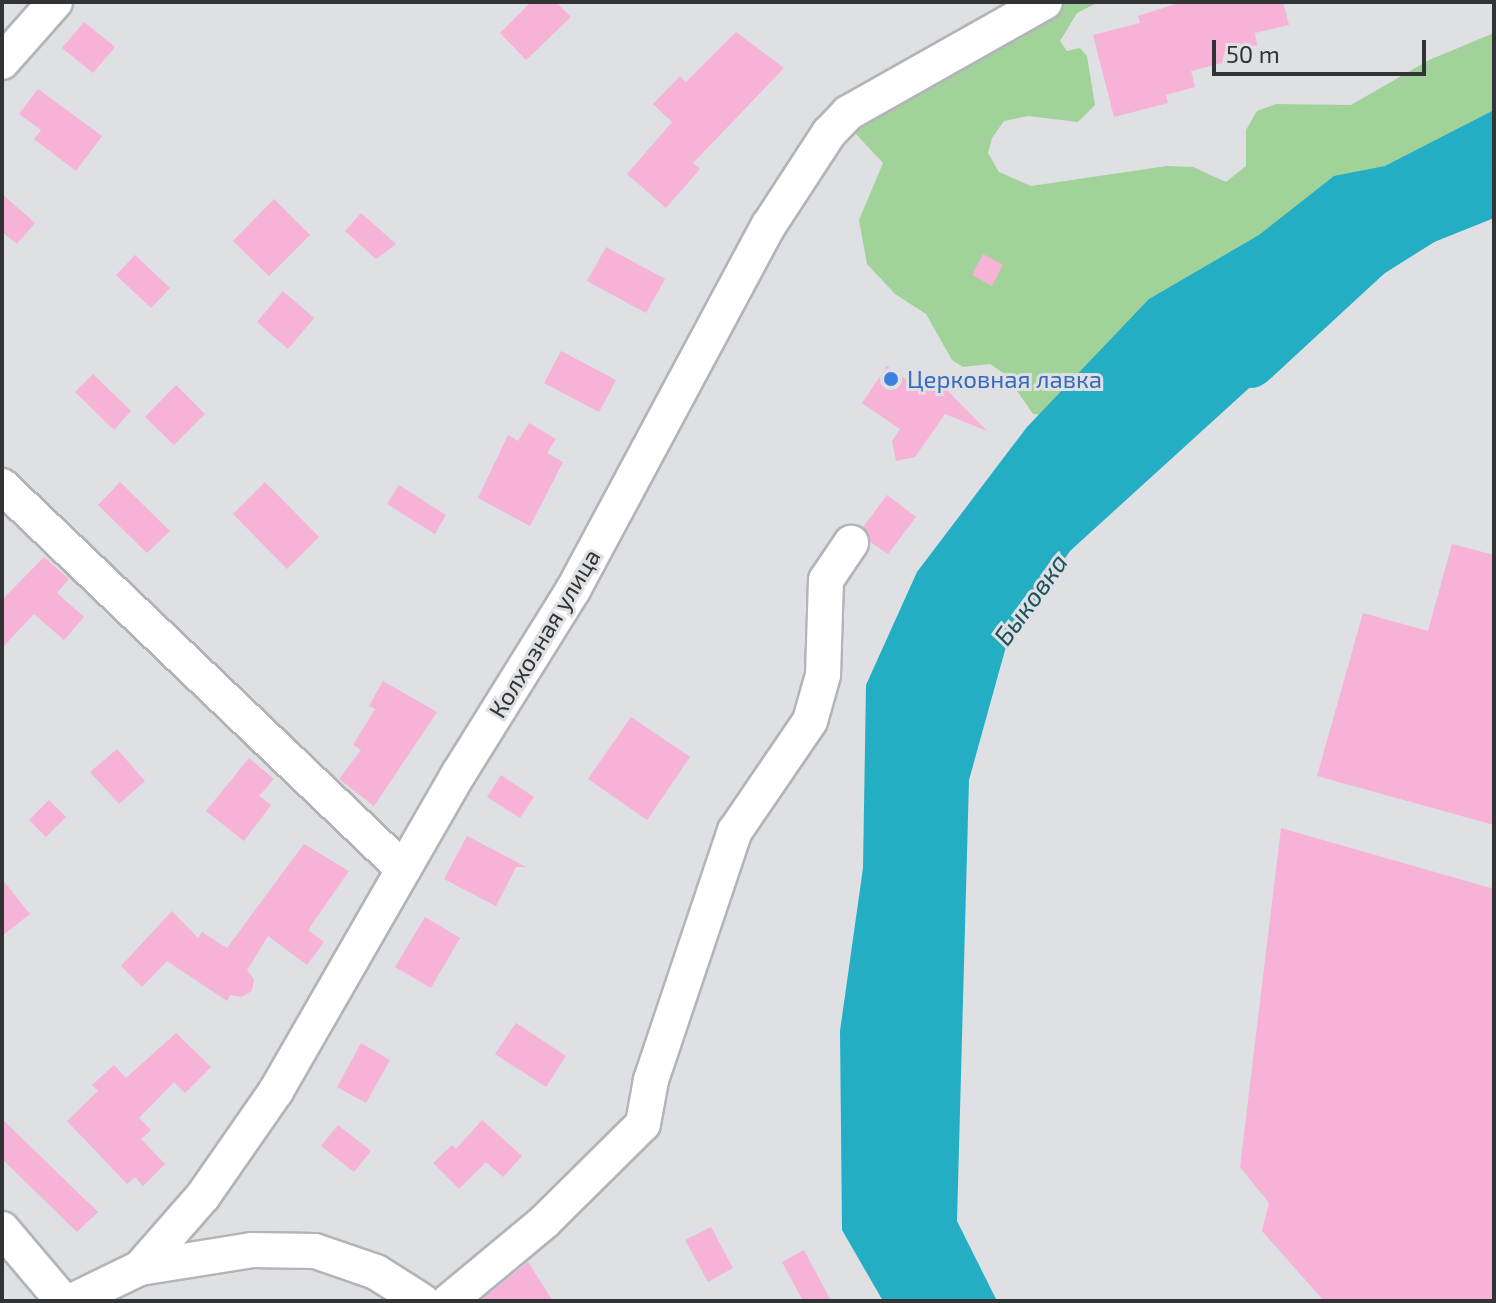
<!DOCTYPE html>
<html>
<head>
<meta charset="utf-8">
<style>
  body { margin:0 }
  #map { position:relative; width:1496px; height:1303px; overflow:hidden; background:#dee0e3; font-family:"Exo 2",sans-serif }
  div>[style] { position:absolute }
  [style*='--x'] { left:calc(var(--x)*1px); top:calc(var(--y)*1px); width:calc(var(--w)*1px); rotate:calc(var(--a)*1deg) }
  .green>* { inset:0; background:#a1d299 }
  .water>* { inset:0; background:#23aec4 }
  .river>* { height:52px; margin:-26px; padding:0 26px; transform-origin:26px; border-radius:26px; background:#23aec4 }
  .building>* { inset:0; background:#f6b2d7 }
  .roads { filter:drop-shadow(2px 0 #b2b4b7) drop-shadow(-2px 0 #b2b4b7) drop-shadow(0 2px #b2b4b7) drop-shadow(0 -2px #b2b4b7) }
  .minor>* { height:34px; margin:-17px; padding:0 17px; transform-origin:17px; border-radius:17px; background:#fff }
  .dots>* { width:22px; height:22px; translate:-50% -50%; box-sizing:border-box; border:4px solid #dee0e3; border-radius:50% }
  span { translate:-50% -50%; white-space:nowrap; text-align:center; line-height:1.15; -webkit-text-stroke:6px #dee0e3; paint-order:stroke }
  .shop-label { font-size:24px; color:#366cbe }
  .left { translate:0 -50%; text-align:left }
  .street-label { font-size:24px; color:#323334 }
  .water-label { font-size:26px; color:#1e535d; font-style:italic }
  .frame { position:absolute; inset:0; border:4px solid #323334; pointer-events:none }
  .scale { position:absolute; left:1212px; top:40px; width:214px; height:36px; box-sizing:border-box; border:4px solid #323334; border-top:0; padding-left:10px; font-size:24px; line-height:28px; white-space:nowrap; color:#323334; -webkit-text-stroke:6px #dee0e3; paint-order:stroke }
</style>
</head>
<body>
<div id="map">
  <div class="green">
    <div style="clip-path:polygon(1029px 2px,1099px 2px,1077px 13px,1060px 41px,1067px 51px,1080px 48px,1087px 56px,1095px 105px,1078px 122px,1028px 116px,1004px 121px,992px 138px,988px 153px,999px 172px,1031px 186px,1167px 166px,1193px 167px,1226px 182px,1246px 166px,1246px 130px,1257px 111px,1276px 104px,1351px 105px,1429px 60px,1494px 33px,1494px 110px,1046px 415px,1033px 414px,1006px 375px,990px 364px,963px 367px,952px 360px,926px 314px,895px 294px,867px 264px,859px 220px,883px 163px,853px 131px,858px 105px,984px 57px)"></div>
  </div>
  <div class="water">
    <div style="clip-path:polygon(1494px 110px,1494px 174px,1375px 222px,1329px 271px,1258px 380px,1070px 551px,1007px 643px,969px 780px,957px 1221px,997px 1301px,883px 1301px,842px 1230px,840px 1031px,863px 868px,866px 685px,917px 572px,1027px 427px,1149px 299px,1259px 235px,1334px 176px,1385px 166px)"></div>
  </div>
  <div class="river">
    <div style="--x:1250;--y:362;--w:161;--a:-42.7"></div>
    <div style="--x:1368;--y:253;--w:64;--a:-32.2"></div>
    <div style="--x:1422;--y:219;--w:78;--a:-21.9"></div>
  </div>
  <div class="building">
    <div style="clip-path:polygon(531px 2px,556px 2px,571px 17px,526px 60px,500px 33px)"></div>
    <div style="clip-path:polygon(1182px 2px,1283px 2px,1289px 25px,1255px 33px,1257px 45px,1224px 53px,1222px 63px,1191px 71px,1195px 87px,1166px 95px,1168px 103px,1114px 117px,1093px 35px,1140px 23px,1138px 16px)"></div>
    <div style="clip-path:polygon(84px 22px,115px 47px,93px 73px,62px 48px)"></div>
    <div style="clip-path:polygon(736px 32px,784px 68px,693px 163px,700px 169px,666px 208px,627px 174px,672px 122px,653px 104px,680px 76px,686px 82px)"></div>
    <div style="clip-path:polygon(38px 89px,102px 136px,76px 171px,34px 139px,41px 130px,19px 114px)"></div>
    <div style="clip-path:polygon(2px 194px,35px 223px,17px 244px,2px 232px)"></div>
    <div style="clip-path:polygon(274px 199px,310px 235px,269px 276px,233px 241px)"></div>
    <div style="clip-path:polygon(361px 213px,396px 244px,376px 259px,345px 231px)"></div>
    <div style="clip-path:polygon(606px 247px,665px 279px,646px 313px,587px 281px)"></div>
    <div style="clip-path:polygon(983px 254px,1003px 265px,992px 286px,972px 275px)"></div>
    <div style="clip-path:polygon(135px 255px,170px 288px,151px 308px,116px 275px)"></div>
    <div style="clip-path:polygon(283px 291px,314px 318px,288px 349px,257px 322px)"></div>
    <div style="clip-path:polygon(561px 351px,616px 380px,599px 412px,544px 383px)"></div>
    <div style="clip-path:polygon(887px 366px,921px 390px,927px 381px,946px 389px,987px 431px,945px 414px,915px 457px,896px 461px,892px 441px,900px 429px,862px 403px)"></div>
    <div style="clip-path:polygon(93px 374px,131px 411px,114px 430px,75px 392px)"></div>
    <div style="clip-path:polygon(176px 385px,205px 414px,174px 445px,145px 417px)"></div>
    <div style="clip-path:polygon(529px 423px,556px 439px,547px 453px,563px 462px,530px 526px,478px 498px,508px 435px,518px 441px)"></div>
    <div style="clip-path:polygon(120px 482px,170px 531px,147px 553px,98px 505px)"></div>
    <div style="clip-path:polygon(265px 482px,319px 537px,287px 569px,233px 514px)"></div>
    <div style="clip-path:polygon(399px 485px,446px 515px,435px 534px,387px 504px)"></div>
    <div style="clip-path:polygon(887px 495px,916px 517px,888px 554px,870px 542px,863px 527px)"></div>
    <div style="clip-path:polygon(1452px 544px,1494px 555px,1494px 825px,1317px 776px,1363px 613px,1428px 631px)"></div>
    <div style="clip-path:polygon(44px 557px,69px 579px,57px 593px,84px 617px,64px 640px,34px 614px,2px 648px,2px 600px)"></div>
    <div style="clip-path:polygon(383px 681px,437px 712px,374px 806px,339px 779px,361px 750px,353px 745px,375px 709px,369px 706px)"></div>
    <div style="clip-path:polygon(631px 717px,690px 757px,647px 820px,588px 779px)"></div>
    <div style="clip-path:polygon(117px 749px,145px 781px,119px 804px,90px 772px)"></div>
    <div style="clip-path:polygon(249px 758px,274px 779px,259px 796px,271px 805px,244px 841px,206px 811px)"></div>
    <div style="clip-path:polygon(501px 775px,534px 797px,520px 818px,487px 797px)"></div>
    <div style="clip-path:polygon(49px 800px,66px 817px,46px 837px,29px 820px)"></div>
    <div style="clip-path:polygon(1281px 828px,1494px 889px,1494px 1301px,1324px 1301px,1262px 1231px,1269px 1203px,1240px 1167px)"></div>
    <div style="clip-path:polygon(467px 836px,526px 867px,516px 867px,496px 906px,444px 879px)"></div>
    <div style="clip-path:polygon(304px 844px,349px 871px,308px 930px,324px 942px,307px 965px,268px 936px,247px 970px,254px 979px,252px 991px,241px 997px,230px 995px,227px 1001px,167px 961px,142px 987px,121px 966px,172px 911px,198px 938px,202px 932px,227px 948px)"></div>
    <div style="clip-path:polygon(2px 879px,30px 914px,2px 936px)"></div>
    <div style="clip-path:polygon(425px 917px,460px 938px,431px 988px,395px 967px)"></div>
    <div style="clip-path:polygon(516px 1023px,566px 1056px,546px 1087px,495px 1054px)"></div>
    <div style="clip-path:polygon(176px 1033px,211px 1067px,185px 1093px,174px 1082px,139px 1118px,151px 1130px,141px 1139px,165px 1164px,143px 1186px,135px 1177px,127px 1184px,67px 1121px,98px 1091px,92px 1085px,114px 1065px,126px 1078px)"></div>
    <div style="clip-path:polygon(361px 1043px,390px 1060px,366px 1103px,337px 1087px)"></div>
    <div style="clip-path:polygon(2px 1119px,98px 1212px,77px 1232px,2px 1159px)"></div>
    <div style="clip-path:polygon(482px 1120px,522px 1156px,503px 1177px,486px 1162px,459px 1189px,433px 1163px,452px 1145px,456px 1149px)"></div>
    <div style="clip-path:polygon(338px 1125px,371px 1151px,354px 1172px,321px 1146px)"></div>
    <div style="clip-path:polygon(711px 1227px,733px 1268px,708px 1282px,685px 1240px)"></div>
    <div style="clip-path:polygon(804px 1250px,831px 1301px,803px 1301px,782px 1262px)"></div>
    <div style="clip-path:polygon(528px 1262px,553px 1301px,480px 1301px)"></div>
  </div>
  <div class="roads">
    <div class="minor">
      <div style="--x:2;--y:62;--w:80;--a:-48.5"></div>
      <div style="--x:2;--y:486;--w:555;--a:43.68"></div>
      <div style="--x:2;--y:1229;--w:94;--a:49.7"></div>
      <div style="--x:140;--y:1268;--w:113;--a:-9.1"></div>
      <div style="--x:252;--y:1250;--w:63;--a:0.9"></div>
      <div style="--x:315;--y:1251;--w:65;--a:19"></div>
      <div style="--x:376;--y:1272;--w:54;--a:32.2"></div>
      <div style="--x:72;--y:1301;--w:76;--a:-25.9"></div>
      <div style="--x:140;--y:1268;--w:96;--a:-48.8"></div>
      <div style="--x:203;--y:1196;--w:128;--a:-55.2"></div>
      <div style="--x:276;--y:1091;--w:367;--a:-60.1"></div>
      <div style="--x:459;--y:773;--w:216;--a:-58.1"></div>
      <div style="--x:573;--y:590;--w:414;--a:-61.8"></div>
      <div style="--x:769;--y:225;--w:110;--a:-56.9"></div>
      <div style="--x:829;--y:133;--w:28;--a:-46"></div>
      <div style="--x:848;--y:113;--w:226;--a:-29.4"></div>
      <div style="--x:449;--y:1301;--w:124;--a:-39.7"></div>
      <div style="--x:544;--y:1222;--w:139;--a:-44.7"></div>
      <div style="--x:643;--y:1124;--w:45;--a:-79.7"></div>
      <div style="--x:651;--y:1080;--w:263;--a:-71.4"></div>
      <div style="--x:735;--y:831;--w:133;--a:-55.7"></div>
      <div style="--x:810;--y:721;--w:48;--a:-74.2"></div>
      <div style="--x:823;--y:675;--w:95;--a:-88.2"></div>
      <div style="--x:826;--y:580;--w:45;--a:-56"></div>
    </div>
  </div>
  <div class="dots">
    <div style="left:891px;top:379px;background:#3f7fe0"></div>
  </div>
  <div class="shop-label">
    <span class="left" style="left:907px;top:379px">Церковная лавка</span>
  </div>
  <div class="street-label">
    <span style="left:544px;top:633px;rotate:-59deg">Колхозная улица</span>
  </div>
  <div class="water-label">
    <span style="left:1030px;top:599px;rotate:-54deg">Быковка</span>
  </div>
  <div class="frame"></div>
  <div class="scale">50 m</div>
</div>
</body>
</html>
